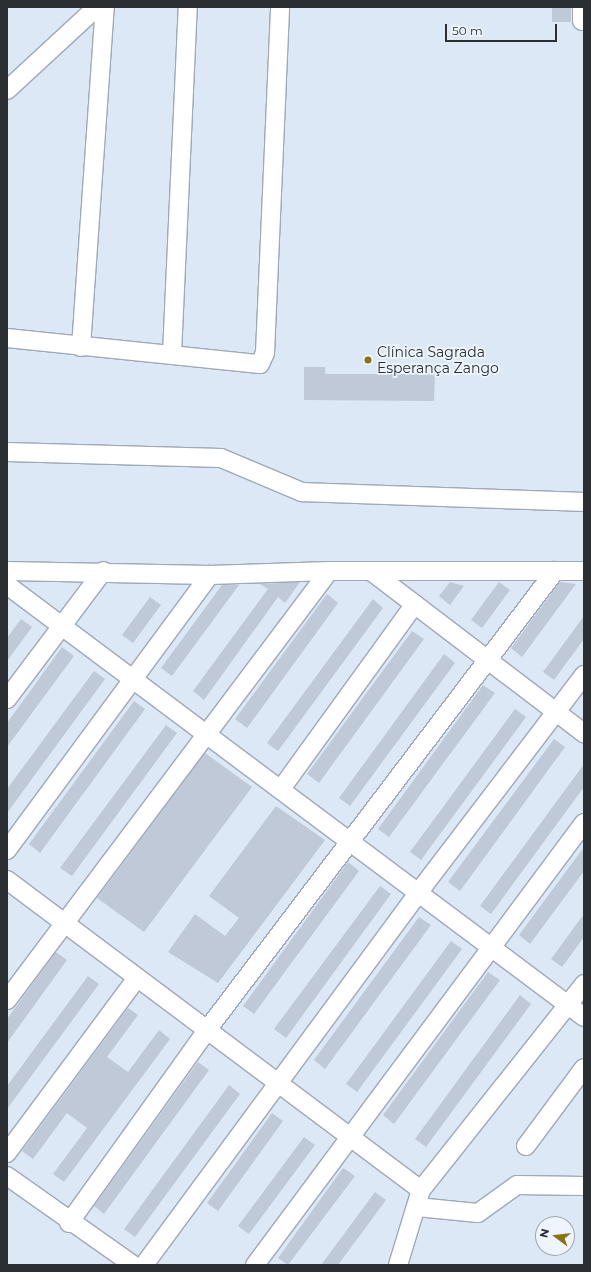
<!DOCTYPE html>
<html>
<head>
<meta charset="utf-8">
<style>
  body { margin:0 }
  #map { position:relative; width:591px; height:1272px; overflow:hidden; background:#dde8f6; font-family:Montserrat,sans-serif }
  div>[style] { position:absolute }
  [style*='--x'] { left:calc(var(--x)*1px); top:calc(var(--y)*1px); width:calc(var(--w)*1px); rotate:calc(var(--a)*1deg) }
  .building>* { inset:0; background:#bfc9d7 }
  .roads { filter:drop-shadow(1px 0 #9fa9b7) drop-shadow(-1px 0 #9fa9b7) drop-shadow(0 1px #9fa9b7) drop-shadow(0 -1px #9fa9b7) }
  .street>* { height:18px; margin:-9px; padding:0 9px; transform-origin:9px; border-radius:9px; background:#fff }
  .dots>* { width:11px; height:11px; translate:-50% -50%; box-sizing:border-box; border:2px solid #eef5fe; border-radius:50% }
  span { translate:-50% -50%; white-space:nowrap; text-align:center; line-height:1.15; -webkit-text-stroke:3.5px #eef5fe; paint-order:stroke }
  .poi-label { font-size:14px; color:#2b2f34 }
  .left { translate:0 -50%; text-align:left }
  .frame { position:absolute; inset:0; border:8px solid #2b2f34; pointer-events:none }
  .north { position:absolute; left:535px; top:1216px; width:40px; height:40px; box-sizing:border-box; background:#eef5fe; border:1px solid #a0a6ad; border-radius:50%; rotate:285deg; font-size:11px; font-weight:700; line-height:16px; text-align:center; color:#2b2f34 }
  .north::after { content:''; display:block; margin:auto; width:14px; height:18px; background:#887214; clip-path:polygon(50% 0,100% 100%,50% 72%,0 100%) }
  .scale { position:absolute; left:445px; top:24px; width:112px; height:18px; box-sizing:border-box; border:2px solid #2b2f34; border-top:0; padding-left:5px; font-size:12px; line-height:14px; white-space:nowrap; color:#2b2f34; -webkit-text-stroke:3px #eef5fe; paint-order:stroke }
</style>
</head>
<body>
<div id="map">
  <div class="building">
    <div style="clip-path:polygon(552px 7px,571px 7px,571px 22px,552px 22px)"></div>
    <div style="clip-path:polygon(304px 367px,325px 367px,325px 374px,435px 374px,434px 401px,304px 400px)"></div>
    <div style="clip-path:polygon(300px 582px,285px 603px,278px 597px,204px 700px,193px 691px,268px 589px,260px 584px)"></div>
    <div style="clip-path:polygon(450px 582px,464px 586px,450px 605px,439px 596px)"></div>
    <div style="clip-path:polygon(499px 582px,510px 590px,482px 628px,471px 620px)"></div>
    <div style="clip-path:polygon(560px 582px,576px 584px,522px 657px,511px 648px)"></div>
    <div style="clip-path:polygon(239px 585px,172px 676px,161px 668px,222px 585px)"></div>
    <div style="clip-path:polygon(327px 594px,338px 603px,247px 728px,235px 719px)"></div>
    <div style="clip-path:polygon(150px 597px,161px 605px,133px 643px,122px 635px)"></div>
    <div style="clip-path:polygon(373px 599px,383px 608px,278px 751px,267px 743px)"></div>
    <div style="clip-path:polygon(584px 616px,584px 639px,554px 680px,543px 672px)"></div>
    <div style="clip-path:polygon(21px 619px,32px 627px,7px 661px,7px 638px)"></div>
    <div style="clip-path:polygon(412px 631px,424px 639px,319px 783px,307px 774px)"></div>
    <div style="clip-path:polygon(62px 647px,74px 656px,7px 747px,7px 723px)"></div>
    <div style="clip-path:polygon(444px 654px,455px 663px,350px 806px,339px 798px)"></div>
    <div style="clip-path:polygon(94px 671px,105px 679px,7px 813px,7px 789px)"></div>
    <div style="clip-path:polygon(483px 685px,495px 693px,389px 837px,378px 829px)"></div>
    <div style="clip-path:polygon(134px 701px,145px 709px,40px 853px,29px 844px)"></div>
    <div style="clip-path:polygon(515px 709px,526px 717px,421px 860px,410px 852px)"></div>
    <div style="clip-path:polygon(166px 725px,177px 733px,72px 876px,60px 868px)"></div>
    <div style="clip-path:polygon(554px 739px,565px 747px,460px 891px,448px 882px)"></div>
    <div style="clip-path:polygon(205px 753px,252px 787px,144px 932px,97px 898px)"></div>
    <div style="clip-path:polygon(584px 764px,584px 787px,491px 914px,480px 906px)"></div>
    <div style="clip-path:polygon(276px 806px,325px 840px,218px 983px,168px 952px,195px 914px,225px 936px,239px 918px,209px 896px)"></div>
    <div style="clip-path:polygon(584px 847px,584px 871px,530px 944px,519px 935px)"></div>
    <div style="clip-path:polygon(348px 862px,359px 871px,254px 1014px,243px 1006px)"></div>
    <div style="clip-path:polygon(380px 886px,391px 894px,286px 1038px,274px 1029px)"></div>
    <div style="clip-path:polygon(584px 914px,584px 937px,562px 967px,551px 959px)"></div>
    <div style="clip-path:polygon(419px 917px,431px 925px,325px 1069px,314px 1060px)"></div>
    <div style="clip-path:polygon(451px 941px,462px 949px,357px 1092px,346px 1084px)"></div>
    <div style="clip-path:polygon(56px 952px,67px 960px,7px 1043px,7px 1019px)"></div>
    <div style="clip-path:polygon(488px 972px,500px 980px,394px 1124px,383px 1115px)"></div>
    <div style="clip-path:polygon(88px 976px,99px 984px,7px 1109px,7px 1086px)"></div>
    <div style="clip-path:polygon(520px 995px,531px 1004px,426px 1147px,415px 1139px)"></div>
    <div style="clip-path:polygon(128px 1008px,138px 1015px,107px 1057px,128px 1072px,159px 1030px,170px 1039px,64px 1182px,53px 1174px,87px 1128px,67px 1113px,33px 1159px,22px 1151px)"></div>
    <div style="clip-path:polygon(198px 1062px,209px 1070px,104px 1214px,94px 1206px)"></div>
    <div style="clip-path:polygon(229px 1085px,240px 1094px,135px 1237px,124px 1229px)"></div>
    <div style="clip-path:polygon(272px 1113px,283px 1121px,218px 1211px,207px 1203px)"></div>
    <div style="clip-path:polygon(304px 1137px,315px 1145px,249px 1234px,238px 1226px)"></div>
    <div style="clip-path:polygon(343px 1168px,355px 1176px,288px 1265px,278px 1258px)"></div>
    <div style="clip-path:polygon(375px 1192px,386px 1200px,338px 1265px,321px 1265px)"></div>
  </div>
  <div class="roads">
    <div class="street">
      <div style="--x:582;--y:7;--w:14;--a:90"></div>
      <div style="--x:7;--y:90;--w:122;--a:-42.7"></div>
      <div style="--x:7;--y:338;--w:254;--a:5.9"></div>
      <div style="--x:260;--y:364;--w:12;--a:-66"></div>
      <div style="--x:265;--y:353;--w:346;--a:-87.5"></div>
      <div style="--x:81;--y:347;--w:341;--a:-86"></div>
      <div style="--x:172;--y:354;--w:347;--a:-87.4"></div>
      <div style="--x:7;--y:452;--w:214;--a:1.6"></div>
      <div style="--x:221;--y:458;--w:88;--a:22.8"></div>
      <div style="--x:302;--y:492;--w:282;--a:2"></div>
      <div style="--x:7;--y:571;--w:203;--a:1.1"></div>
      <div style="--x:210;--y:575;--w:119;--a:-1.9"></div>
      <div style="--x:329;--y:571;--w:255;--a:0"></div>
      <div style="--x:371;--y:571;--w:268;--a:37.3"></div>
      <div style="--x:7;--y:585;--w:721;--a:36.82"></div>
      <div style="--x:7;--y:699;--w:160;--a:-53.1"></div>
      <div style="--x:281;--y:789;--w:228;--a:-54.1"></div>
      <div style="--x:7;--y:850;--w:342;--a:-53.6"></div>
      <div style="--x:7;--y:880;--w:517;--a:36.83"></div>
      <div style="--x:7;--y:1000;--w:536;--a:-53.11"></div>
      <div style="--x:526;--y:1146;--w:97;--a:-53.4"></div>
      <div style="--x:7;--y:1153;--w:218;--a:-53.4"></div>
      <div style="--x:7;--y:1176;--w:154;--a:35.2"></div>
      <div style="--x:417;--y:1207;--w:61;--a:5.6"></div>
      <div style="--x:478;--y:1213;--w:48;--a:-35.7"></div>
      <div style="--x:517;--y:1185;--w:67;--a:0.9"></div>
      <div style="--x:69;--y:1223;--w:237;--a:-54.4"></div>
      <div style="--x:207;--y:1030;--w:576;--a:-52.83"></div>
      <div style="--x:144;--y:1265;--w:462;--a:-53.6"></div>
      <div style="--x:418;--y:893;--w:274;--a:-52.7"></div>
      <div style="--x:255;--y:1265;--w:551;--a:-53.34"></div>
      <div style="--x:398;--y:1265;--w:78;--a:-73"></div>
      <div style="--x:421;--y:1190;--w:263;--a:-51.6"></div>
    </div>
  </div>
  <div class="dots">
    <div style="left:368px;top:360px;background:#887214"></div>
  </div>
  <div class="poi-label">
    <span class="left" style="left:377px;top:360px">Clínica Sagrada<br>Esperança Zango</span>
  </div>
  <div class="frame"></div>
  <div class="north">N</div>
  <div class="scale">50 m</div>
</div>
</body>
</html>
